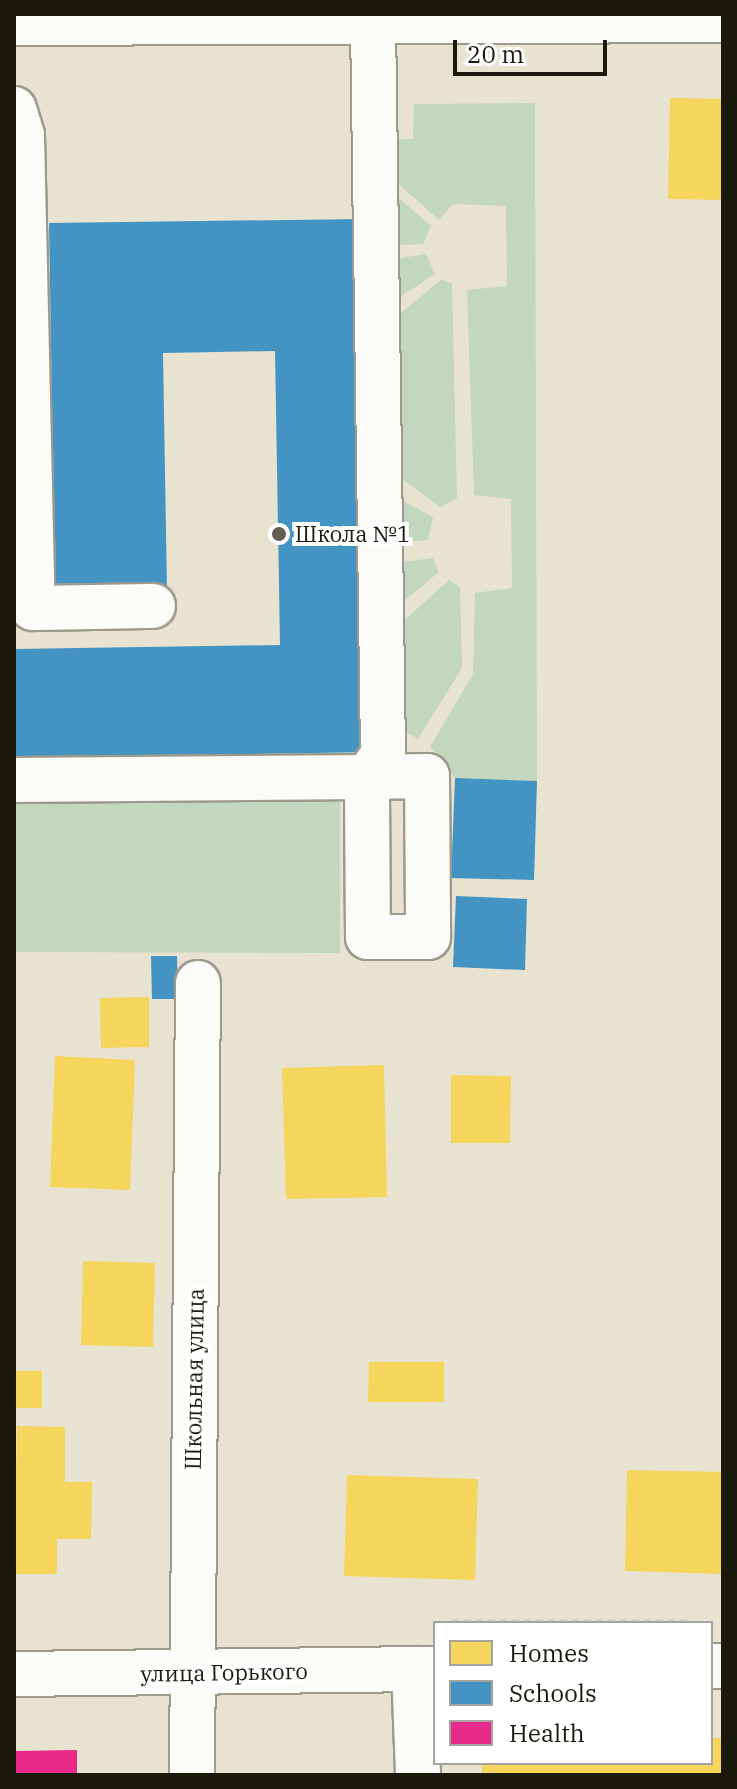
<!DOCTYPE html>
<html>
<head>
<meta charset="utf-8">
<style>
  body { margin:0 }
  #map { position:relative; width:737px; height:1789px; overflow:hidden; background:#e7e3d0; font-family:"IBM Plex Serif",serif }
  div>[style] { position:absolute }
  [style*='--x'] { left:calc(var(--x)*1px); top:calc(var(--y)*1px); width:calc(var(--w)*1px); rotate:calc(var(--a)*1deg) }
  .green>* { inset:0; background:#c2d7bd }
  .homes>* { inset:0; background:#f6d55c }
  .schools>* { inset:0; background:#4393c3 }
  .health>* { inset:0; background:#e7298a }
  .path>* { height:5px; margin-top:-2.5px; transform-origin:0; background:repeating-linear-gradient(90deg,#d2d1cc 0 8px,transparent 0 12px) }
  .roads { filter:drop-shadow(2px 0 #9d9a8c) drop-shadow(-2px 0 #9d9a8c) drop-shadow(0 2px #9d9a8c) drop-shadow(0 -2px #9d9a8c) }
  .minor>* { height:44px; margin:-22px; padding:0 22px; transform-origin:22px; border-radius:22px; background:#fbfbf8 }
  .dots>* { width:22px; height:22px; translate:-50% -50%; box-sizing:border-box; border:4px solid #fff; border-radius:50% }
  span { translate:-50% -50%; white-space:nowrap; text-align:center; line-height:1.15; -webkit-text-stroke:8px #fff; paint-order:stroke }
  .poi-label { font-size:22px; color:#1b180c }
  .left { translate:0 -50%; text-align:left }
  .street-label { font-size:22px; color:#1b180c }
  .frame { position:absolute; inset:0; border:16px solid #1b180c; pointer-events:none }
  .legend { position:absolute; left:433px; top:1621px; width:280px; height:144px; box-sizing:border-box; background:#fff; border:2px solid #a4a39e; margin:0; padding:10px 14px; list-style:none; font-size:24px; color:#1b180c }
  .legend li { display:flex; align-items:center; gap:16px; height:40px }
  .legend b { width:40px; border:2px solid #a4a39e }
  .scale { position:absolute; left:453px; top:40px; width:154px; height:36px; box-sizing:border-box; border:4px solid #1b180c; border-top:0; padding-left:10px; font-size:24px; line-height:28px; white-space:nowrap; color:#1b180c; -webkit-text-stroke:6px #fff; paint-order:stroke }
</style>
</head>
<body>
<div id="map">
  <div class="green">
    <div style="clip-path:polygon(535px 103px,537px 781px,455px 778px,430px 747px,473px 674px,475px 593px,512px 588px,511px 499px,474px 495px,467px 290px,507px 286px,506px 206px,453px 204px,439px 220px,381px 169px,380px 140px,413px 139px,414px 104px)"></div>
    <div style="clip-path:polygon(381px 182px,431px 226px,423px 244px,382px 246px)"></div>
    <div style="clip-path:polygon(426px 254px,435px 274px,383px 308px,382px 261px)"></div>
    <div style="clip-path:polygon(442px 279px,452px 284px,457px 498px,440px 507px,385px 466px,383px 328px)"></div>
    <div style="clip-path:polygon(385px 491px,433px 517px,428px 540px,386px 544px)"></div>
    <div style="clip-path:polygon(433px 558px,439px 572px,387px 615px,386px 564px)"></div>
    <div style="clip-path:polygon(449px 580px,460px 587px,462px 668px,418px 739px,388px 723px,387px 636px)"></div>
    <div style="clip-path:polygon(14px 790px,340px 791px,340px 953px,14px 952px)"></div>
  </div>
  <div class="homes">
    <div style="clip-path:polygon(670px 98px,723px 99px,723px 200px,668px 199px)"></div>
    <div style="clip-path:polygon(149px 997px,149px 1047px,101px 1048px,100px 998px)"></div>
    <div style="clip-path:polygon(55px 1056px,135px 1060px,130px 1190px,50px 1187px)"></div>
    <div style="clip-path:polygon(384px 1065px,387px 1197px,286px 1199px,282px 1068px)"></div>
    <div style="clip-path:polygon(451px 1075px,511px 1076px,510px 1143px,451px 1143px)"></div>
    <div style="clip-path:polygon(83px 1261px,155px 1263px,153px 1347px,81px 1345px)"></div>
    <div style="clip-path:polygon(369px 1362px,444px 1362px,444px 1402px,368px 1402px)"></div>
    <div style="clip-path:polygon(14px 1371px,42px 1371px,42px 1408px,14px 1408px)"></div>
    <div style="clip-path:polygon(17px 1426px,65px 1427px,65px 1482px,92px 1482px,91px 1539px,57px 1539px,57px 1574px,14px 1574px)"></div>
    <div style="clip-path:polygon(627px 1470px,723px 1472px,723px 1574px,625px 1571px)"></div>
    <div style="clip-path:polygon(347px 1475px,478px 1479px,475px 1580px,344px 1576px)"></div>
    <div style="clip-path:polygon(711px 1738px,723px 1738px,723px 1775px,482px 1775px,482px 1763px,711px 1763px)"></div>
  </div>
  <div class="schools">
    <div style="clip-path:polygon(364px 219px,373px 752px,14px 758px,14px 649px,280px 645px,275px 351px,163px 353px,167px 591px,55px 592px,49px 223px)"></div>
    <div style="clip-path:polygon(455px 778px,537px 781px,534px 880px,451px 878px)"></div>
    <div style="clip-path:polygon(456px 896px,527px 899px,525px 970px,453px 967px)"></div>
    <div style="clip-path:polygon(151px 956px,177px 956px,178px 999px,152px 999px)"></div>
  </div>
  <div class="health">
    <div style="clip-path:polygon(77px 1750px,77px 1775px,14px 1775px,14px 1751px)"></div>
  </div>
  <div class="path">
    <div style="--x:451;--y:1621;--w:238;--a:0"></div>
  </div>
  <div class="roads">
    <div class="minor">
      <div style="--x:14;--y:23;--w:709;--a:-0.24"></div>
      <div style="--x:14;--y:109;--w:28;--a:73"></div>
      <div style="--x:22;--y:136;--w:472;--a:88.7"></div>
      <div style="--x:33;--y:608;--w:120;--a:-1"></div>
      <div style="--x:14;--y:780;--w:353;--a:-0.5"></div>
      <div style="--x:367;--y:777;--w:60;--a:-1"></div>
      <div style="--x:427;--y:776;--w:161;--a:89.6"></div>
      <div style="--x:428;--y:937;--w:60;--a:180"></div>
      <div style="--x:368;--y:937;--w:160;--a:-90.4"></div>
      <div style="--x:367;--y:777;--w:27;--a:-54"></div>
      <div style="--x:383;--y:755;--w:733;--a:-90.78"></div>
      <div style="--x:711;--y:1666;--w:12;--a:0"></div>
      <div style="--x:414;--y:1669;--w:106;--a:87.8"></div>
      <div style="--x:14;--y:1674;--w:421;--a:-0.7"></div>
      <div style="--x:192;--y:1775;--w:792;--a:-89.57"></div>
    </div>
  </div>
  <div class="dots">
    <div style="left:279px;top:534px;background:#625f51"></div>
  </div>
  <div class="poi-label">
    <span class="left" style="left:295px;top:534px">Школа №1</span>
  </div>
  <div class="street-label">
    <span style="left:194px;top:1379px;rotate:-89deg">Школьная улица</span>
    <span style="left:224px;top:1672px;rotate:-1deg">улица Горького</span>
  </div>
  <div class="frame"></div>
  <ul class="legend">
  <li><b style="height:22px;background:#f6d55c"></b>Homes</li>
  <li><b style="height:22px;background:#4393c3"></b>Schools</li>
  <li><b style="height:22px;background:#e7298a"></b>Health</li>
  </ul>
  <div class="scale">20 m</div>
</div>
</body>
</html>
